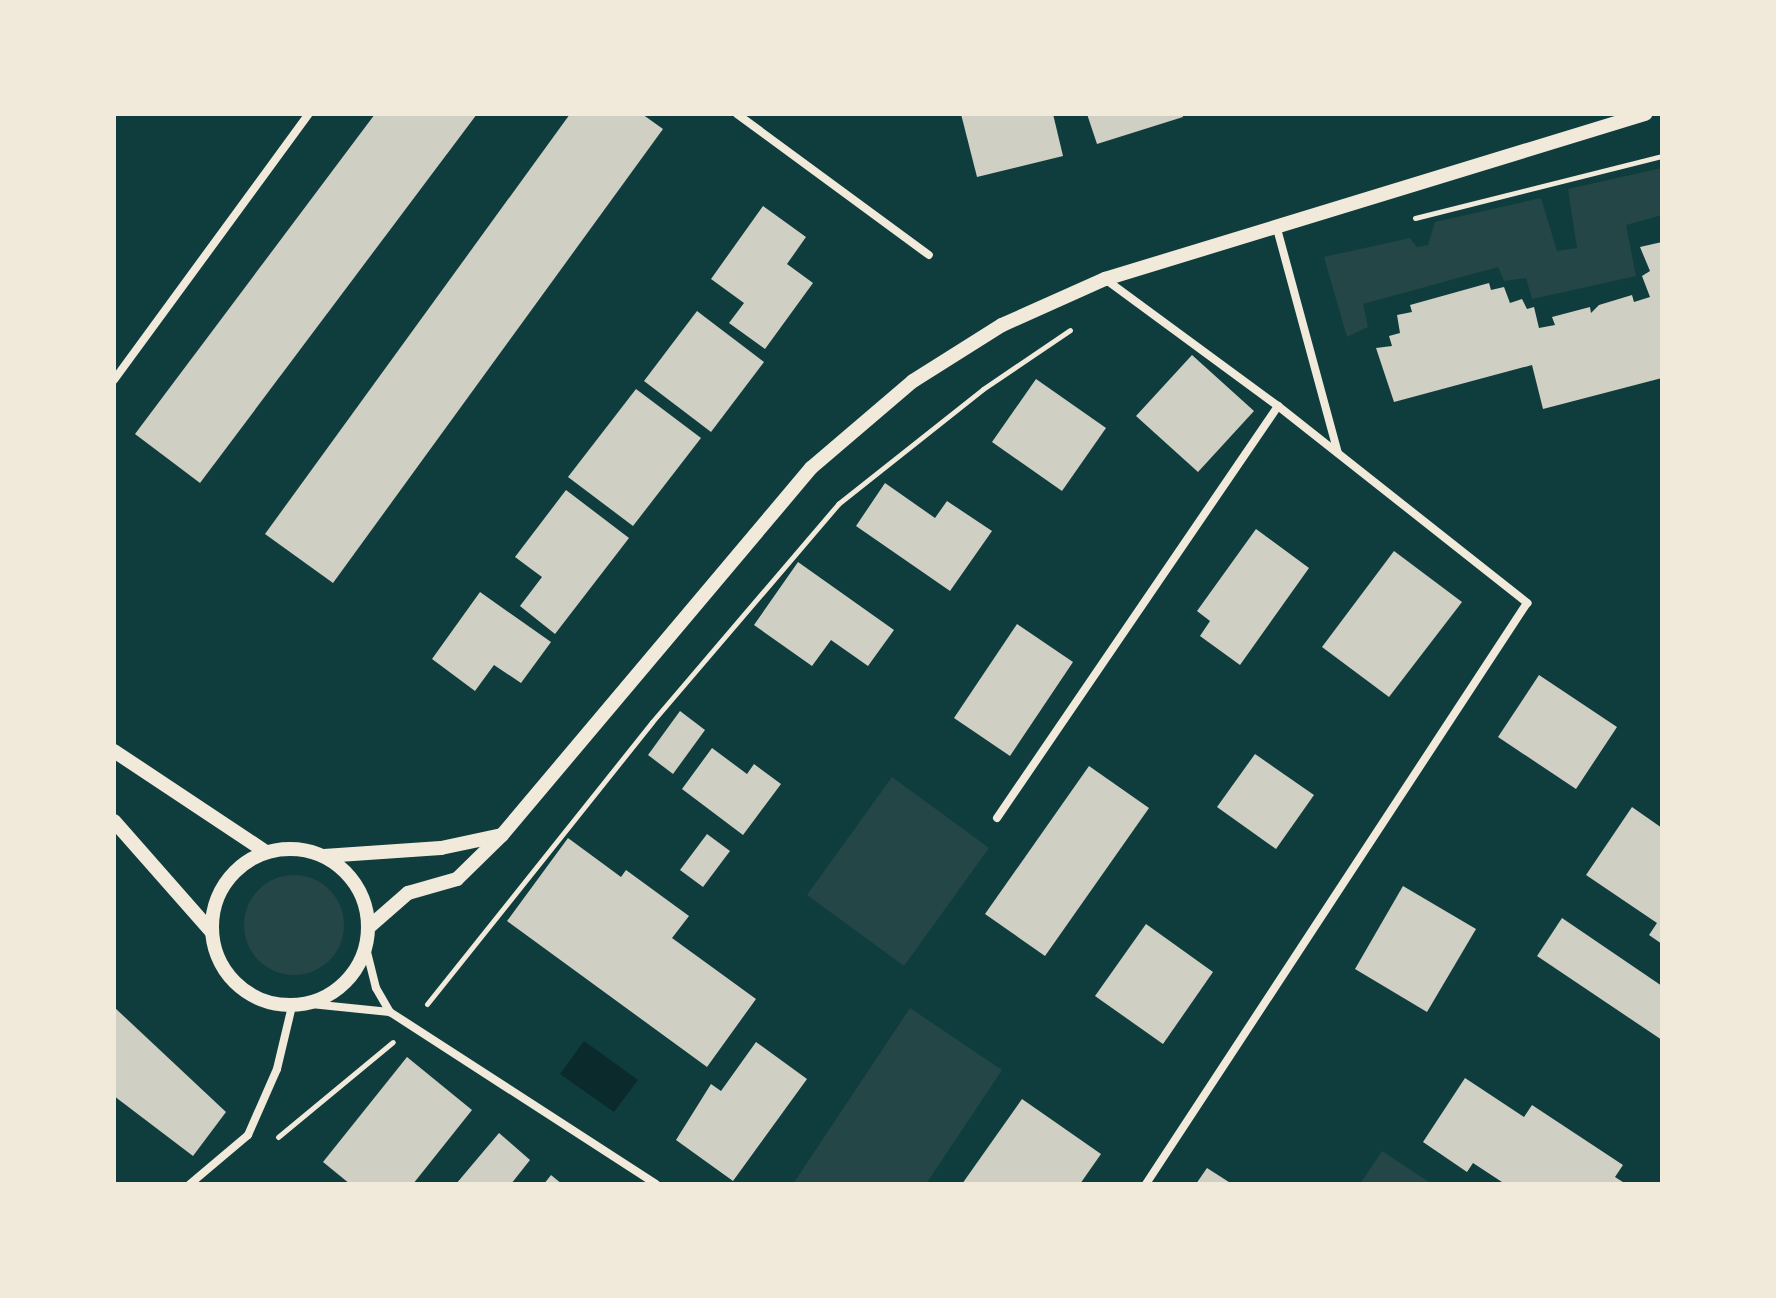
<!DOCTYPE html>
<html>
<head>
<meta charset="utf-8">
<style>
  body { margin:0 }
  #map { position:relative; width:1776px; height:1298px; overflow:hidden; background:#0f3d3e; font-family:Poppins,sans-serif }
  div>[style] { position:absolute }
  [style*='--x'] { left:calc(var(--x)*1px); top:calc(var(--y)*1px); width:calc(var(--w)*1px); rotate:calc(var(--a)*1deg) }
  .green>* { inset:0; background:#244646 }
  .round { border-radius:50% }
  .water>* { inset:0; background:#0a2a2b }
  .building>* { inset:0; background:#cfcfc3 }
  .path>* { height:5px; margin:-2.5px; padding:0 2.5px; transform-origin:2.5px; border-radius:2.5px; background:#f1e9da }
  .minor>* { height:8px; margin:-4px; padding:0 4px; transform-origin:4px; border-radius:4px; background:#f1e9da }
  .tertiary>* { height:14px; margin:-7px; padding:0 7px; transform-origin:7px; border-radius:7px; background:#f1e9da }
  .tertiary>.ring { margin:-7px; padding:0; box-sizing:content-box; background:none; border:14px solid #f1e9da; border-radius:50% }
  span { translate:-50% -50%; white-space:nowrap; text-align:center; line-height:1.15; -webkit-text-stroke:8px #f1e9da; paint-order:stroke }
  .frame { position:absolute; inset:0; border:116px solid #f1e9da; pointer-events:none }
</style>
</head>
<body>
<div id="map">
  <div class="green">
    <div style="clip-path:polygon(1662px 168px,1662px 215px,1626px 225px,1636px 276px,1532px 299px,1526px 278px,1504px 281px,1498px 267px,1363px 304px,1368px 327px,1347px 337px,1324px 257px,1410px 238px,1417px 247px,1428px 245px,1435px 222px,1541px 198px,1557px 251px,1577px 248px,1568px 189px)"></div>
    <div style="clip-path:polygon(892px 777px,989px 848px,904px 966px,807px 895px)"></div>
    <div class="round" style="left:244px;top:875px;width:100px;height:100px"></div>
    <div style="clip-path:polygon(910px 1008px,1002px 1070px,926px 1184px,793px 1184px)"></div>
    <div style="clip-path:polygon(1382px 1151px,1432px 1184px,1360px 1184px)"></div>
  </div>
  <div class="water">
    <div style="clip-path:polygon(584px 1041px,638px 1080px,614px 1112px,560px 1074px)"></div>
  </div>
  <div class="building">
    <div style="clip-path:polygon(375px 114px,477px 114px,200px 483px,135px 434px)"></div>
    <div style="clip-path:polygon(570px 114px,642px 114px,663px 129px,333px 583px,265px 534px)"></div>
    <div style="clip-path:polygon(961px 114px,1053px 114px,1063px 156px,977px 177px)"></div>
    <div style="clip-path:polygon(1087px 114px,1182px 114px,1183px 117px,1097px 144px)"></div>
    <div style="clip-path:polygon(763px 206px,806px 237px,787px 264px,813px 283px,765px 349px,729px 323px,744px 303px,711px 279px)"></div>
    <div style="clip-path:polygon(1662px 242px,1662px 378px,1543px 409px,1532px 365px,1394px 402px,1376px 348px,1392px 346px,1389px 336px,1400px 333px,1397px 315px,1412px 312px,1410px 305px,1489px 283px,1491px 290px,1504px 287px,1510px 303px,1522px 299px,1527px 309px,1534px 307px,1539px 328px,1555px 325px,1552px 317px,1590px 307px,1591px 313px,1599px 305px,1632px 295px,1634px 302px,1650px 297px,1642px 276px,1650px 271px,1640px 247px)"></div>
    <div style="clip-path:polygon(697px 311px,764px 362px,711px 432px,644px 381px)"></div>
    <div style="clip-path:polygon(1192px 355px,1254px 411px,1198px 472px,1136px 416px)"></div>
    <div style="clip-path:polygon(1036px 379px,1106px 428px,1062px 491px,992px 442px)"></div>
    <div style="clip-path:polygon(636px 389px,701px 438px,633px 526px,568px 477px)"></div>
    <div style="clip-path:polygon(885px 483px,935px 518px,947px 501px,992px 531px,950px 591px,856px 526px)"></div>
    <div style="clip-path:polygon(566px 490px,629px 538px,555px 634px,520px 606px,542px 577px,515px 557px)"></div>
    <div style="clip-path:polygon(1256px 529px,1309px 568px,1240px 665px,1200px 636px,1210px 621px,1197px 611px)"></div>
    <div style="clip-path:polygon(1394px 551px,1462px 602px,1389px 697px,1322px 647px)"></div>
    <div style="clip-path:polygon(798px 562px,894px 630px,868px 666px,831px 640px,812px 666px,754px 625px)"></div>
    <div style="clip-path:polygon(480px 592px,551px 642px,521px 683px,494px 665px,475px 691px,432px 659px)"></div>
    <div style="clip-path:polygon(1017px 624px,1073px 662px,1010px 756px,954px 718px)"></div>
    <div style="clip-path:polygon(1539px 675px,1617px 727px,1576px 789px,1498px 737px)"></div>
    <div style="clip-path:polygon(680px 711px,705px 730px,673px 774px,648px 755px)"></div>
    <div style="clip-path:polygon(712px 748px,747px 774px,754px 764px,781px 784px,743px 835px,682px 789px)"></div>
    <div style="clip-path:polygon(1255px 754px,1314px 795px,1276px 849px,1217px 807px)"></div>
    <div style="clip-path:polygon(1089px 766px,1149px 808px,1045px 956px,985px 914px)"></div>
    <div style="clip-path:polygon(1632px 807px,1662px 828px,1662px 944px,1649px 935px,1657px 923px,1586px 875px)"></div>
    <div style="clip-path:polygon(707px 834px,730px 851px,703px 887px,680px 870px)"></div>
    <div style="clip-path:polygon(568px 838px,621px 877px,626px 870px,689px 916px,672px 938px,756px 999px,707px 1067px,507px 921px)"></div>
    <div style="clip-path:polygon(1403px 886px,1476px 929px,1427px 1012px,1355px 969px)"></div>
    <div style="clip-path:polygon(1562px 918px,1662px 986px,1662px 1040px,1537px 956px)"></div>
    <div style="clip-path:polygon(1146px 924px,1213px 972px,1163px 1044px,1095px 996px)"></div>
    <div style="clip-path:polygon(114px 1007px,226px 1112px,193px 1156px,114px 1096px)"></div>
    <div style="clip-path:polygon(756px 1042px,807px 1079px,733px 1181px,676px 1140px,711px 1084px,721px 1091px)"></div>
    <div style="clip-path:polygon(407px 1057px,472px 1110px,413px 1184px,350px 1184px,323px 1162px)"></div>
    <div style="clip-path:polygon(1465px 1078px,1524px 1117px,1532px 1105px,1623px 1165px,1615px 1177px,1626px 1184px,1505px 1184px,1473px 1163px,1467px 1172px,1423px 1142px)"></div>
    <div style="clip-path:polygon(1022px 1099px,1101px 1154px,1080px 1184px,962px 1184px)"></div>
    <div style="clip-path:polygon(499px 1133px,530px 1160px,511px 1184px,456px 1184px)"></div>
    <div style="clip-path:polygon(1207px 1168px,1232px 1184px,1196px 1184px)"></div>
    <div style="clip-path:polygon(551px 1175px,562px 1184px,544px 1184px)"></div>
  </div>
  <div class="path">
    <div style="--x:1415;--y:218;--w:255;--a:-14.1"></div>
    <div style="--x:427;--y:1004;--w:361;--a:-51.4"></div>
    <div style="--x:652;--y:722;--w:287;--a:-49.5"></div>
    <div style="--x:838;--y:504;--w:185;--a:-38.4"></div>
    <div style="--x:983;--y:389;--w:105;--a:-34.1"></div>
    <div style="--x:278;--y:1137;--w:149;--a:-39.6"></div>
  </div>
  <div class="minor">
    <div style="--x:737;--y:114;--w:238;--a:36.3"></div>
    <div style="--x:1276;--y:225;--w:236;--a:74.8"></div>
    <div style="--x:1105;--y:279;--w:215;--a:36.3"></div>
    <div style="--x:1278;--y:406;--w:318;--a:38.3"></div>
    <div style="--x:1527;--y:603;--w:695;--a:123.26"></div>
    <div style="--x:114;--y:380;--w:330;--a:-53.8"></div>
    <div style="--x:997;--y:818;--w:499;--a:-55.7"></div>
    <div style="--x:366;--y:948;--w:41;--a:76"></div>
    <div style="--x:376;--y:988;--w:28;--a:60"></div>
    <div style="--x:311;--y:1004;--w:79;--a:5.8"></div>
    <div style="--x:390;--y:1012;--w:317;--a:32.9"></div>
    <div style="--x:190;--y:1184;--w:76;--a:-40.2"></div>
    <div style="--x:248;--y:1135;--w:72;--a:-66.3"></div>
    <div style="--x:277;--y:1069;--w:65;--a:-76.6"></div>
  </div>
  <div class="tertiary">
    <div style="--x:114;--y:751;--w:182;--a:33.6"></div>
    <div style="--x:114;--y:821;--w:147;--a:48.6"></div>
    <div class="ring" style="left:212px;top:849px;width:142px;height:142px"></div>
    <div style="--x:324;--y:856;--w:117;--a:-3.9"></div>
    <div style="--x:441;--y:848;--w:62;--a:-12"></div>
    <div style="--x:369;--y:927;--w:52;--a:-41.1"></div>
    <div style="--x:408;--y:893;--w:51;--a:-15.9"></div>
    <div style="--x:457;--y:879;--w:63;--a:-44.4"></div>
    <div style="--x:502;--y:835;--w:480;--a:-49.9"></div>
    <div style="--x:811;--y:468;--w:134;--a:-40.5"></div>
    <div style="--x:913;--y:381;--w:105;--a:-32.2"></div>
    <div style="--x:1002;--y:325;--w:113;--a:-24.1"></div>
    <div style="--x:1105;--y:279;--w:565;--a:-16.99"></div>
  </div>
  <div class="frame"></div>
</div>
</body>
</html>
